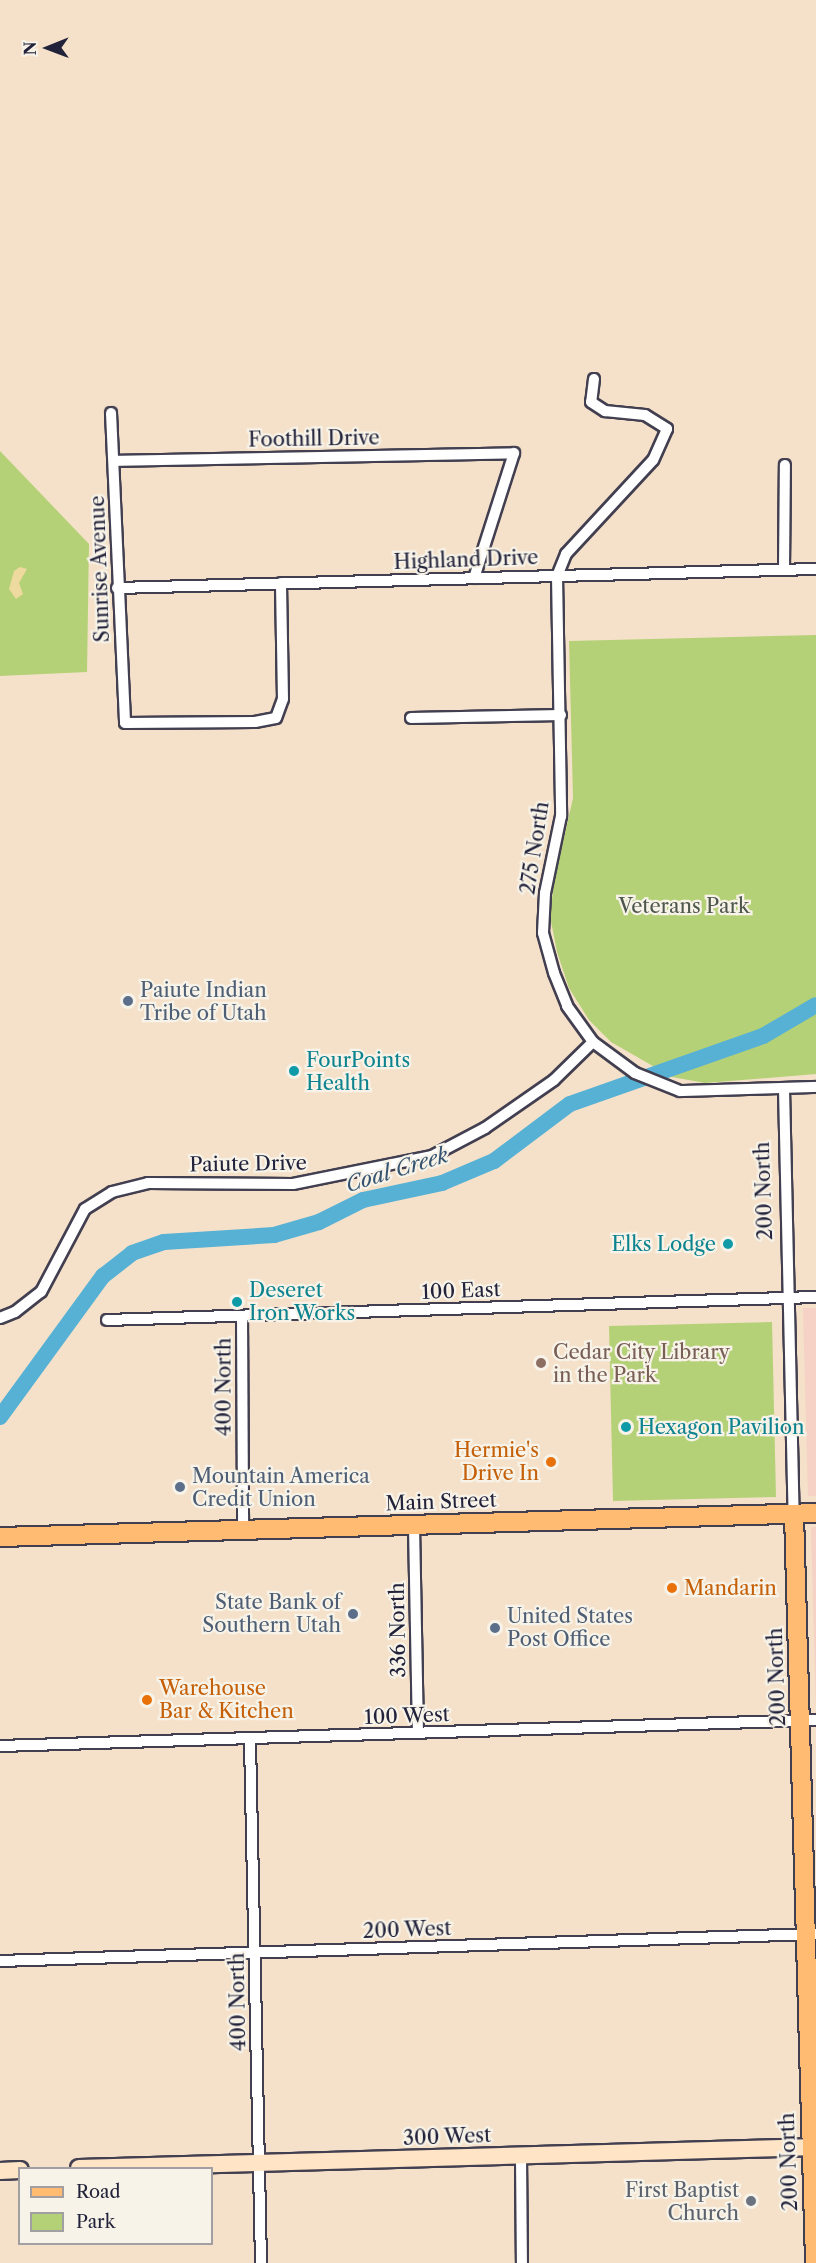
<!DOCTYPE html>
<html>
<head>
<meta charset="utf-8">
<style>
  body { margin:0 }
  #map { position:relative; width:816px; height:2263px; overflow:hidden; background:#f5e1c9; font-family:"Libre Caslon Text",serif }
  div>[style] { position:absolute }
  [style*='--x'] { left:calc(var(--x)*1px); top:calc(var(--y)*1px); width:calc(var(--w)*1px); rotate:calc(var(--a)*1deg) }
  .built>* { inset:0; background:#f6d1c5 }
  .green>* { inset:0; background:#b5d177 }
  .sand>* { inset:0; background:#eeda9e }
  .river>* { height:16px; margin:-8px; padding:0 8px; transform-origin:8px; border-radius:8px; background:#57b1d5 }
  .roads { filter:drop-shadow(2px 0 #423f50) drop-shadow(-2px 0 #423f50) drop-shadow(0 2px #423f50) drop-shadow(0 -2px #423f50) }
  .street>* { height:10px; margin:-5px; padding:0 5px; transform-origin:5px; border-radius:5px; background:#fff }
  .secondary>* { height:16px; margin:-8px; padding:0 8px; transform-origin:8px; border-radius:8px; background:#ffe4c6 }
  .primary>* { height:18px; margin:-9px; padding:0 9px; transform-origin:9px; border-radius:9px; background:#febb71 }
  .dots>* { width:16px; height:16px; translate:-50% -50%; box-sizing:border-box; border:3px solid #f7f3e8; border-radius:50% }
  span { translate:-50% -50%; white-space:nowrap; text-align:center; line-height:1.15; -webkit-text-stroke:4.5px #f7f3e8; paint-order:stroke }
  .street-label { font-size:20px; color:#22223b }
  .park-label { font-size:20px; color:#4e574d }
  .service-label { font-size:20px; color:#4e5e75 }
  .left { translate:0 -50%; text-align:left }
  .right { translate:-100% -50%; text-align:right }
  .culture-label { font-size:20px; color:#0d838f }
  .education-label { font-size:20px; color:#785e54 }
  .food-label { font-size:20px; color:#c56008 }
  .worship-label { font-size:20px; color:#5b616d }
  .water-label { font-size:21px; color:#355471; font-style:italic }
  .legend { position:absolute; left:18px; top:2167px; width:195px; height:78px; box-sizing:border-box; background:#f7f3e8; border:2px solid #a29fa3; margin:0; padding:8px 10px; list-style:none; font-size:18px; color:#22223b }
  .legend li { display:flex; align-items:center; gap:12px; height:30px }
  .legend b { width:30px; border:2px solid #a29fa3 }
  .north { position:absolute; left:18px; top:18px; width:60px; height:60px; -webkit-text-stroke:4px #f7f3e8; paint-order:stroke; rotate:269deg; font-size:16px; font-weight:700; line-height:24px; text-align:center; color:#22223b }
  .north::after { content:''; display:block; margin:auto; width:21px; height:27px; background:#22223b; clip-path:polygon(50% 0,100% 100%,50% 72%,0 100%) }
</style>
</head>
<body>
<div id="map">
  <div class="built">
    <div style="clip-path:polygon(803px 1308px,816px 1308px,816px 1496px,808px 1496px)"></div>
    <div style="clip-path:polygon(811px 1527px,816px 1527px,816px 1710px)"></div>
  </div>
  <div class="green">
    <div style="clip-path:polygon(0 451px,89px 544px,87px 672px,0 676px)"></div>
    <div style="clip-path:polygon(816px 635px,816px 1074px,705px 1083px,672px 1077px,611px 1042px,589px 1020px,569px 988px,557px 952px,550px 916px,554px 882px,573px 798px,569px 641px)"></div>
    <div style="clip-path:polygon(772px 1322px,776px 1497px,613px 1501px,609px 1326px)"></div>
  </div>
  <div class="sand">
    <div style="clip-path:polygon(20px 567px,27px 569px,19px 583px,23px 594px,16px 599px,9px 589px,14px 571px)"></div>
  </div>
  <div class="river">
    <div style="--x:0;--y:1417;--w:175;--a:-53.9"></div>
    <div style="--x:103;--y:1276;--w:37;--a:-38"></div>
    <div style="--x:132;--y:1253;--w:34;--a:-19"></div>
    <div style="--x:164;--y:1242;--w:110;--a:-3.6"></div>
    <div style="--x:274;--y:1235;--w:47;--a:-16.1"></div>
    <div style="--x:319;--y:1222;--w:49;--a:-26.6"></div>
    <div style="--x:363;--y:1200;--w:81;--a:-12.1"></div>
    <div style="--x:442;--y:1183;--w:56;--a:-22.9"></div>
    <div style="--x:494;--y:1161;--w:95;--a:-36.9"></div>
    <div style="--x:570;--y:1104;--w:205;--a:-19.4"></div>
    <div style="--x:763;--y:1036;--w:61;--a:-30.3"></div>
  </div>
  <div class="roads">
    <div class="street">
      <div style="--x:594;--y:379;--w:23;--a:97"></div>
      <div style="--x:591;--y:402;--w:17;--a:33"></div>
      <div style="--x:605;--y:411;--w:40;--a:5.7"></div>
      <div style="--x:645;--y:415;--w:26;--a:32"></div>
      <div style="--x:667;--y:429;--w:34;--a:114"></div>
      <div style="--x:653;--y:460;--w:128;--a:132.8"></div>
      <div style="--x:566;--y:554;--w:24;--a:112"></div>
      <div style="--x:557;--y:576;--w:240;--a:89"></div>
      <div style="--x:561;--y:816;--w:79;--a:101.7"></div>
      <div style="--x:545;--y:893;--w:40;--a:92.9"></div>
      <div style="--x:543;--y:933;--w:41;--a:74.6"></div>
      <div style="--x:554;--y:973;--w:35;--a:68"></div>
      <div style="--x:567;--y:1006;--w:44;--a:54.2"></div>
      <div style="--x:593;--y:1042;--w:52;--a:36.4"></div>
      <div style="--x:635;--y:1073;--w:48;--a:21.8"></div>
      <div style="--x:680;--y:1091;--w:136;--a:-1.7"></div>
      <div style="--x:111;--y:413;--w:310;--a:87.4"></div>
      <div style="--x:125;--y:723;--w:130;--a:-0.4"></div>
      <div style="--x:255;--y:722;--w:21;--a:-11"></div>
      <div style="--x:276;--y:718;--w:20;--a:-70"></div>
      <div style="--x:283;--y:699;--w:116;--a:-91"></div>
      <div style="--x:114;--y:461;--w:400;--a:-1.1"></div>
      <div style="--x:514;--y:453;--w:131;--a:107.7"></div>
      <div style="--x:784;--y:570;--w:105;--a:-89.5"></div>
      <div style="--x:117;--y:588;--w:699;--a:-1.56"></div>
      <div style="--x:411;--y:718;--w:150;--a:-1.1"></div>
      <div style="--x:784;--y:1089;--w:425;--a:88.7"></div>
      <div style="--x:242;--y:1316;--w:215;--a:89.7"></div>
      <div style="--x:0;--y:1318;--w:16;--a:-22"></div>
      <div style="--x:15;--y:1312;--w:33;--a:-38"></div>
      <div style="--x:41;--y:1292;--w:94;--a:-62.1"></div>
      <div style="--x:85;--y:1209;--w:32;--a:-32"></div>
      <div style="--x:112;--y:1192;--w:37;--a:-14"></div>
      <div style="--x:148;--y:1183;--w:145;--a:0.4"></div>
      <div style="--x:293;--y:1184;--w:142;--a:-11.4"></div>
      <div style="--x:432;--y:1156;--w:60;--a:-27.8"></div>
      <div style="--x:485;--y:1128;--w:84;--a:-34.8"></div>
      <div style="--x:554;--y:1080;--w:54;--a:-44.3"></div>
      <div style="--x:107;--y:1320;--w:709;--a:-1.86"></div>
      <div style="--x:414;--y:1526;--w:207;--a:88.9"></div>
      <div style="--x:250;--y:1741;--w:522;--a:88.79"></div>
      <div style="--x:0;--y:1746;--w:816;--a:-1.82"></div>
      <div style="--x:0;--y:1961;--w:816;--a:-1.9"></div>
      <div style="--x:521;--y:2156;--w:107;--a:89.5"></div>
    </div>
    <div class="secondary">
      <div style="--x:79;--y:2168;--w:737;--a:-1.63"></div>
      <div style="--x:0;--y:2171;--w:20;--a:-3"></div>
    </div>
    <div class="primary">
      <div style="--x:794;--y:1514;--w:749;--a:88.39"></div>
      <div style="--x:0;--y:1537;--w:816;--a:-1.68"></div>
    </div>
  </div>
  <div class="dots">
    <div style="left:128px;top:1001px;background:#5c6f8a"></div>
    <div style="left:294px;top:1071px;background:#0f9aa8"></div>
    <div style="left:728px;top:1244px;background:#0f9aa8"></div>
    <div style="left:237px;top:1302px;background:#0f9aa8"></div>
    <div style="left:541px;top:1363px;background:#8d6e63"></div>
    <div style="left:626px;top:1427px;background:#0f9aa8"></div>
    <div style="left:551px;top:1462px;background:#e8710a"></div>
    <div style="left:180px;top:1487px;background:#5c6f8a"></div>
    <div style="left:672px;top:1588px;background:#e8710a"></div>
    <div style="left:353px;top:1614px;background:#5c6f8a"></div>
    <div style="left:495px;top:1628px;background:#5c6f8a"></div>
    <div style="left:147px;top:1700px;background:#e8710a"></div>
    <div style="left:751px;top:2201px;background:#6b7280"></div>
  </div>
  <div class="street-label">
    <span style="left:314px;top:439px;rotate:-1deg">Foothill Drive</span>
    <span style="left:466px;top:560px;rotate:-2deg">Highland Drive</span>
    <span style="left:100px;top:569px;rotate:-92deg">Sunrise Avenue</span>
    <span style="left:535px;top:848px;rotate:-81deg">275 North</span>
    <span style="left:248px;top:1164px;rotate:-1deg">Paiute Drive</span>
    <span style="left:764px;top:1191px;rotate:-92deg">200 North</span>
    <span style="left:461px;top:1291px;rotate:-2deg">100 East</span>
    <span style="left:224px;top:1387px;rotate:-90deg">400 North</span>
    <span style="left:441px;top:1502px;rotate:-2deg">Main Street</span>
    <span style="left:398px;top:1630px;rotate:-91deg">336 North</span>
    <span style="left:777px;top:1677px;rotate:-92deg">200 North</span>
    <span style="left:407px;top:1716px;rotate:-2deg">100 West</span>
    <span style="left:407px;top:1930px;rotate:-2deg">200 West</span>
    <span style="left:238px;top:2002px;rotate:-91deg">400 North</span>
    <span style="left:447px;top:2137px;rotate:-2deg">300 West</span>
    <span style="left:789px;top:2162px;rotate:-92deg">200 North</span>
  </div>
  <div class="park-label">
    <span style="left:684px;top:906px">Veterans Park</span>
  </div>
  <div class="service-label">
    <span class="left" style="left:140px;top:1002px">Paiute Indian<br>Tribe of Utah</span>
    <span class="left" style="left:192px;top:1488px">Mountain America<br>Credit Union</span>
    <span class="right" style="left:341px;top:1614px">State Bank of<br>Southern Utah</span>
    <span class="left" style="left:507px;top:1628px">United States<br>Post Office</span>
  </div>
  <div class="culture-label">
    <span class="left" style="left:306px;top:1072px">FourPoints<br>Health</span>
    <span class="right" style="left:716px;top:1244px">Elks Lodge</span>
    <span class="left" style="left:249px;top:1302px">Deseret<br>Iron Works</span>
    <span class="left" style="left:638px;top:1427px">Hexagon Pavilion</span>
  </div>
  <div class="education-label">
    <span class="left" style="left:553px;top:1364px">Cedar City Library<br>in the Park</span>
  </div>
  <div class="food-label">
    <span class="right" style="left:539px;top:1462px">Hermie's<br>Drive In</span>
    <span class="left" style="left:684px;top:1588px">Mandarin</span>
    <span class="left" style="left:159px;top:1700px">Warehouse<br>Bar &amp; Kitchen</span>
  </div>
  <div class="worship-label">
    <span class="right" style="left:739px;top:2202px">First Baptist<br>Church</span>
  </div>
  <div class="water-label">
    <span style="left:397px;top:1170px;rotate:-17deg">Coal Creek</span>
  </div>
  <ul class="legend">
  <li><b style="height:8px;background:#febb71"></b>Road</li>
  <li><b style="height:16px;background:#b5d177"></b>Park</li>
  </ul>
  <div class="north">N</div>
</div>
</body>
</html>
